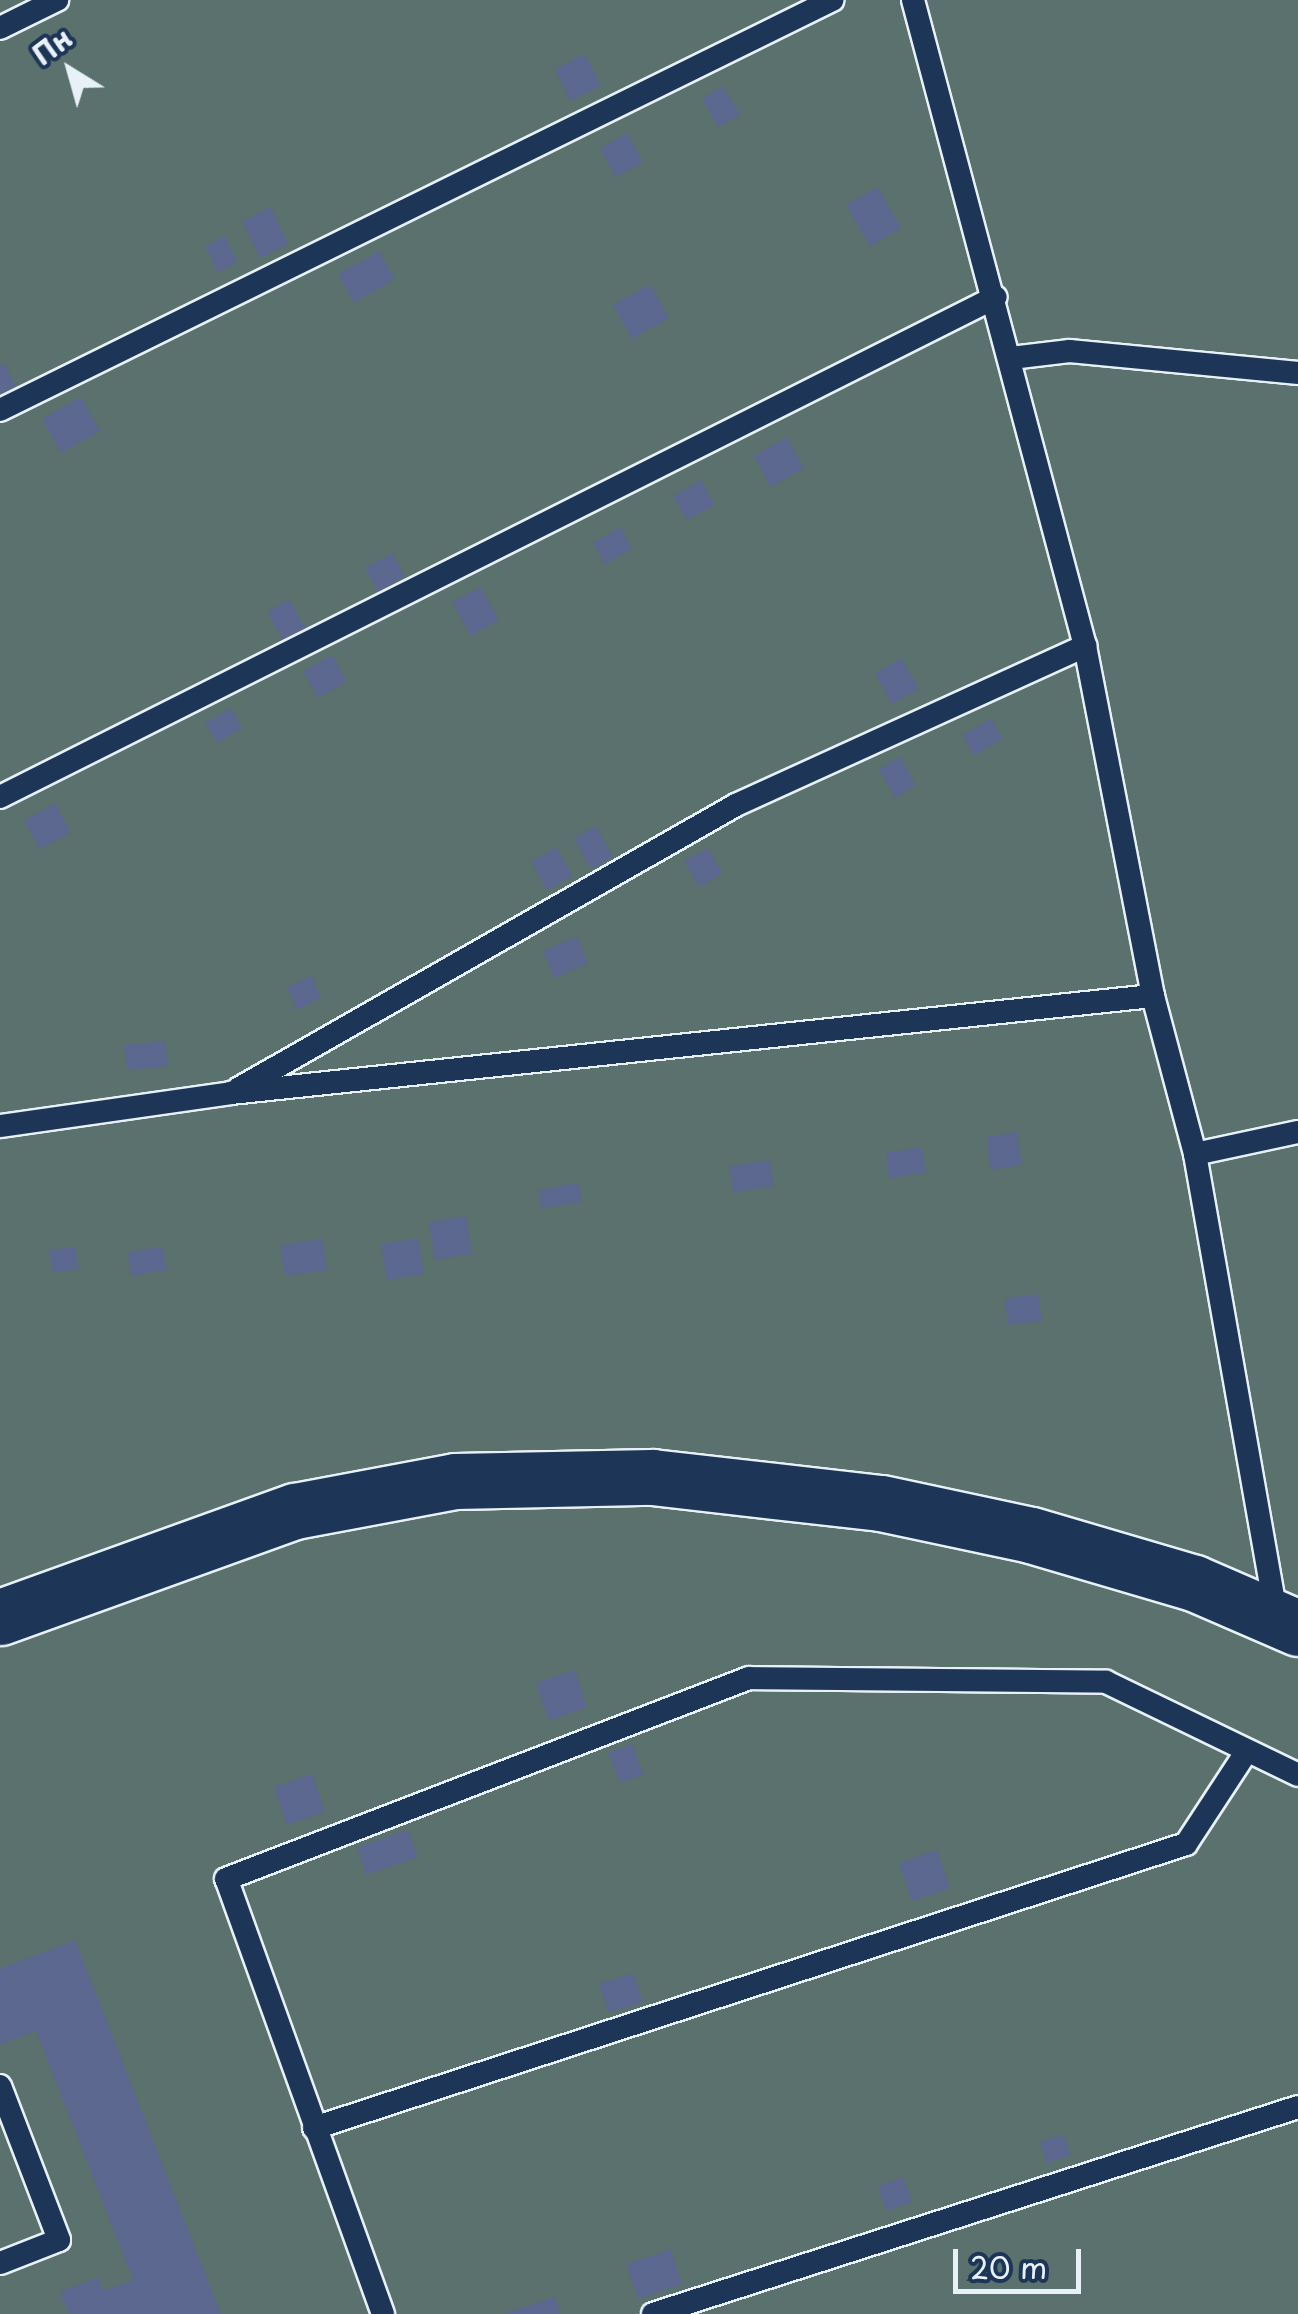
<!DOCTYPE html>
<html>
<head>
<meta charset="utf-8">
<style>
  body { margin:0 }
  #map { position:relative; width:1298px; height:2314px; overflow:hidden; background:#2a3f62; font-family:"Playpen Sans",sans-serif }
  div>[style] { position:absolute }
  [style*='--x'] { left:calc(var(--x)*1px); top:calc(var(--y)*1px); width:calc(var(--w)*1px); rotate:calc(var(--a)*1deg) }
  .green>* { inset:0; background:#5b716d }
  .building>* { inset:0; background:#5c688f }
  .roads { filter:drop-shadow(2px 0 #e8f1f8) drop-shadow(-2px 0 #e8f1f8) drop-shadow(0 2px #e8f1f8) drop-shadow(0 -2px #e8f1f8) }
  .lane>* { height:22px; margin:-11px; padding:0 11px; transform-origin:11px; border-radius:11px; background:#1d3557 }
  .primary>* { height:55px; margin:-27.5px; padding:0 27.5px; transform-origin:27.5px; border-radius:27.5px; background:#1d3557 }
  span { translate:-50% -50%; white-space:nowrap; text-align:center; line-height:1.15; -webkit-text-stroke:10px #1d3557; paint-order:stroke }
  .north { position:absolute; left:20px; top:20px; width:100px; height:100px; -webkit-text-stroke:8px #1d3557; paint-order:stroke; rotate:323deg; font-size:28px; font-weight:700; line-height:40px; text-align:center; color:#e8f1f8 }
  .north::after { content:''; display:block; margin:auto; width:35px; height:45px; background:#e8f1f8; clip-path:polygon(50% 0,100% 100%,50% 72%,0 100%) }
  .scale { position:absolute; left:953px; top:2249px; width:128px; height:45px; box-sizing:border-box; border:5px solid #e8f1f8; border-top:0; padding-left:12px; font-size:30px; line-height:35px; white-space:nowrap; color:#e8f1f8; -webkit-text-stroke:8px #1d3557; paint-order:stroke }
</style>
</head>
<body>
<div id="map">
  <div class="green">
    <div style="clip-path:polygon(0 0,1298px 0,1298px 2314px,0 2314px)"></div>
  </div>
  <div class="building">
    <div style="clip-path:polygon(585px 54px,601px 86px,570px 101px,555px 69px)"></div>
    <div style="clip-path:polygon(723px 86px,740px 115px,718px 127px,702px 99px)"></div>
    <div style="clip-path:polygon(627px 133px,643px 162px,616px 177px,600px 149px)"></div>
    <div style="clip-path:polygon(878px 187px,901px 228px,870px 246px,846px 205px)"></div>
    <div style="clip-path:polygon(271px 207px,288px 244px,260px 258px,242px 221px)"></div>
    <div style="clip-path:polygon(225px 236px,237px 262px,218px 272px,205px 246px)"></div>
    <div style="clip-path:polygon(379px 251px,395px 279px,354px 303px,338px 274px)"></div>
    <div style="clip-path:polygon(650px 284px,669px 318px,632px 339px,613px 305px)"></div>
    <div style="clip-path:polygon(5px 364px,16px 387px,0 394px,0 366px)"></div>
    <div style="clip-path:polygon(81px 397px,100px 431px,61px 453px,42px 419px)"></div>
    <div style="clip-path:polygon(787px 437px,804px 468px,771px 487px,754px 456px)"></div>
    <div style="clip-path:polygon(701px 480px,715px 505px,687px 520px,673px 496px)"></div>
    <div style="clip-path:polygon(620px 527px,632px 549px,605px 564px,593px 543px)"></div>
    <div style="clip-path:polygon(392px 553px,405px 576px,378px 592px,365px 568px)"></div>
    <div style="clip-path:polygon(480px 587px,499px 620px,471px 636px,452px 602px)"></div>
    <div style="clip-path:polygon(289px 599px,306px 629px,284px 642px,267px 612px)"></div>
    <div style="clip-path:polygon(332px 655px,347px 681px,318px 698px,303px 671px)"></div>
    <div style="clip-path:polygon(901px 658px,919px 689px,892px 704px,875px 673px)"></div>
    <div style="clip-path:polygon(231px 708px,242px 728px,217px 743px,205px 723px)"></div>
    <div style="clip-path:polygon(991px 719px,1003px 739px,974px 755px,962px 735px)"></div>
    <div style="clip-path:polygon(900px 757px,916px 785px,895px 798px,879px 769px)"></div>
    <div style="clip-path:polygon(55px 803px,71px 832px,40px 849px,24px 821px)"></div>
    <div style="clip-path:polygon(596px 826px,613px 857px,591px 869px,574px 838px)"></div>
    <div style="clip-path:polygon(556px 847px,573px 876px,547px 890px,531px 862px)"></div>
    <div style="clip-path:polygon(708px 848px,722px 874px,699px 887px,684px 861px)"></div>
    <div style="clip-path:polygon(577px 936px,588px 963px,554px 978px,543px 951px)"></div>
    <div style="clip-path:polygon(312px 976px,321px 998px,297px 1010px,287px 987px)"></div>
    <div style="clip-path:polygon(165px 1041px,168px 1066px,127px 1070px,124px 1045px)"></div>
    <div style="clip-path:polygon(1017px 1132px,1022px 1165px,991px 1170px,986px 1137px)"></div>
    <div style="clip-path:polygon(922px 1147px,926px 1173px,889px 1178px,886px 1153px)"></div>
    <div style="clip-path:polygon(770px 1160px,774px 1186px,733px 1192px,729px 1166px)"></div>
    <div style="clip-path:polygon(579px 1183px,582px 1202px,541px 1208px,538px 1190px)"></div>
    <div style="clip-path:polygon(466px 1216px,472px 1254px,435px 1260px,429px 1222px)"></div>
    <div style="clip-path:polygon(418px 1238px,424px 1274px,387px 1280px,381px 1244px)"></div>
    <div style="clip-path:polygon(322px 1239px,327px 1270px,285px 1276px,280px 1245px)"></div>
    <div style="clip-path:polygon(75px 1247px,79px 1269px,53px 1273px,49px 1250px)"></div>
    <div style="clip-path:polygon(163px 1247px,167px 1270px,131px 1276px,128px 1252px)"></div>
    <div style="clip-path:polygon(1038px 1294px,1042px 1321px,1008px 1325px,1005px 1299px)"></div>
    <div style="clip-path:polygon(575px 1670px,587px 1707px,549px 1721px,536px 1683px)"></div>
    <div style="clip-path:polygon(632px 1744px,643px 1775px,620px 1783px,608px 1753px)"></div>
    <div style="clip-path:polygon(312px 1774px,325px 1812px,287px 1825px,274px 1787px)"></div>
    <div style="clip-path:polygon(408px 1830px,418px 1857px,366px 1875px,357px 1847px)"></div>
    <div style="clip-path:polygon(937px 1850px,950px 1888px,912px 1901px,899px 1863px)"></div>
    <div style="clip-path:polygon(75px 1940px,221px 2314px,69px 2314px,60px 2292px,98px 2277px,104px 2291px,133px 2280px,36px 2031px,0 2045px,0 1969px)"></div>
    <div style="clip-path:polygon(633px 1973px,643px 2002px,609px 2013px,599px 1984px)"></div>
    <div style="clip-path:polygon(1063px 2134px,1071px 2155px,1046px 2163px,1040px 2142px)"></div>
    <div style="clip-path:polygon(903px 2177px,912px 2202px,886px 2211px,878px 2186px)"></div>
    <div style="clip-path:polygon(671px 2249px,682px 2284px,638px 2299px,626px 2264px)"></div>
    <div style="clip-path:polygon(555px 2297px,560px 2314px,506px 2314px,505px 2313px)"></div>
  </div>
  <div class="roads">
    <div class="lane">
      <div style="--x:913;--y:0;--w:669;--a:75.09"></div>
      <div style="--x:1085;--y:646;--w:357;--a:79"></div>
      <div style="--x:1153;--y:996;--w:163;--a:75.1"></div>
      <div style="--x:1195;--y:1154;--w:467;--a:80"></div>
      <div style="--x:0;--y:28;--w:64;--a:-26.2"></div>
      <div style="--x:1011;--y:358;--w:59;--a:-6.8"></div>
      <div style="--x:1070;--y:351;--w:229;--a:5.5"></div>
      <div style="--x:0;--y:410;--w:928;--a:-26.23"></div>
      <div style="--x:0;--y:797;--w:1114;--a:-26.66"></div>
      <div style="--x:238;--y:1089;--w:573;--a:-29.7"></div>
      <div style="--x:736;--y:805;--w:384;--a:-24.5"></div>
      <div style="--x:0;--y:1126;--w:233;--a:-8.1"></div>
      <div style="--x:231;--y:1093;--w:927;--a:-6.01"></div>
      <div style="--x:1195;--y:1154;--w:105;--a:-12.1"></div>
      <div style="--x:0;--y:2086;--w:165;--a:69"></div>
      <div style="--x:59;--y:2240;--w:63;--a:158.7"></div>
      <div style="--x:314;--y:2128;--w:917;--a:-18.04"></div>
      <div style="--x:1186;--y:1844;--w:108;--a:-56.8"></div>
      <div style="--x:383;--y:2314;--w:462;--a:-109.8"></div>
      <div style="--x:226;--y:1879;--w:560;--a:-21.02"></div>
      <div style="--x:749;--y:1678;--w:357;--a:0.6"></div>
      <div style="--x:1106;--y:1682;--w:213;--a:25.8"></div>
      <div style="--x:653;--y:2314;--w:677;--a:-17.79"></div>
    </div>
    <div class="primary">
      <div style="--x:0;--y:1617;--w:313;--a:-19.8"></div>
      <div style="--x:295;--y:1511;--w:163;--a:-10.6"></div>
      <div style="--x:455;--y:1481;--w:197;--a:-1.2"></div>
      <div style="--x:652;--y:1477;--w:230;--a:6.5"></div>
      <div style="--x:881;--y:1503;--w:153;--a:12"></div>
      <div style="--x:1031;--y:1535;--w:170;--a:16.4"></div>
      <div style="--x:1194;--y:1583;--w:113;--a:23.4"></div>
    </div>
  </div>
  <div class="north">Пн</div>
  <div class="scale">20 m</div>
</div>
</body>
</html>
